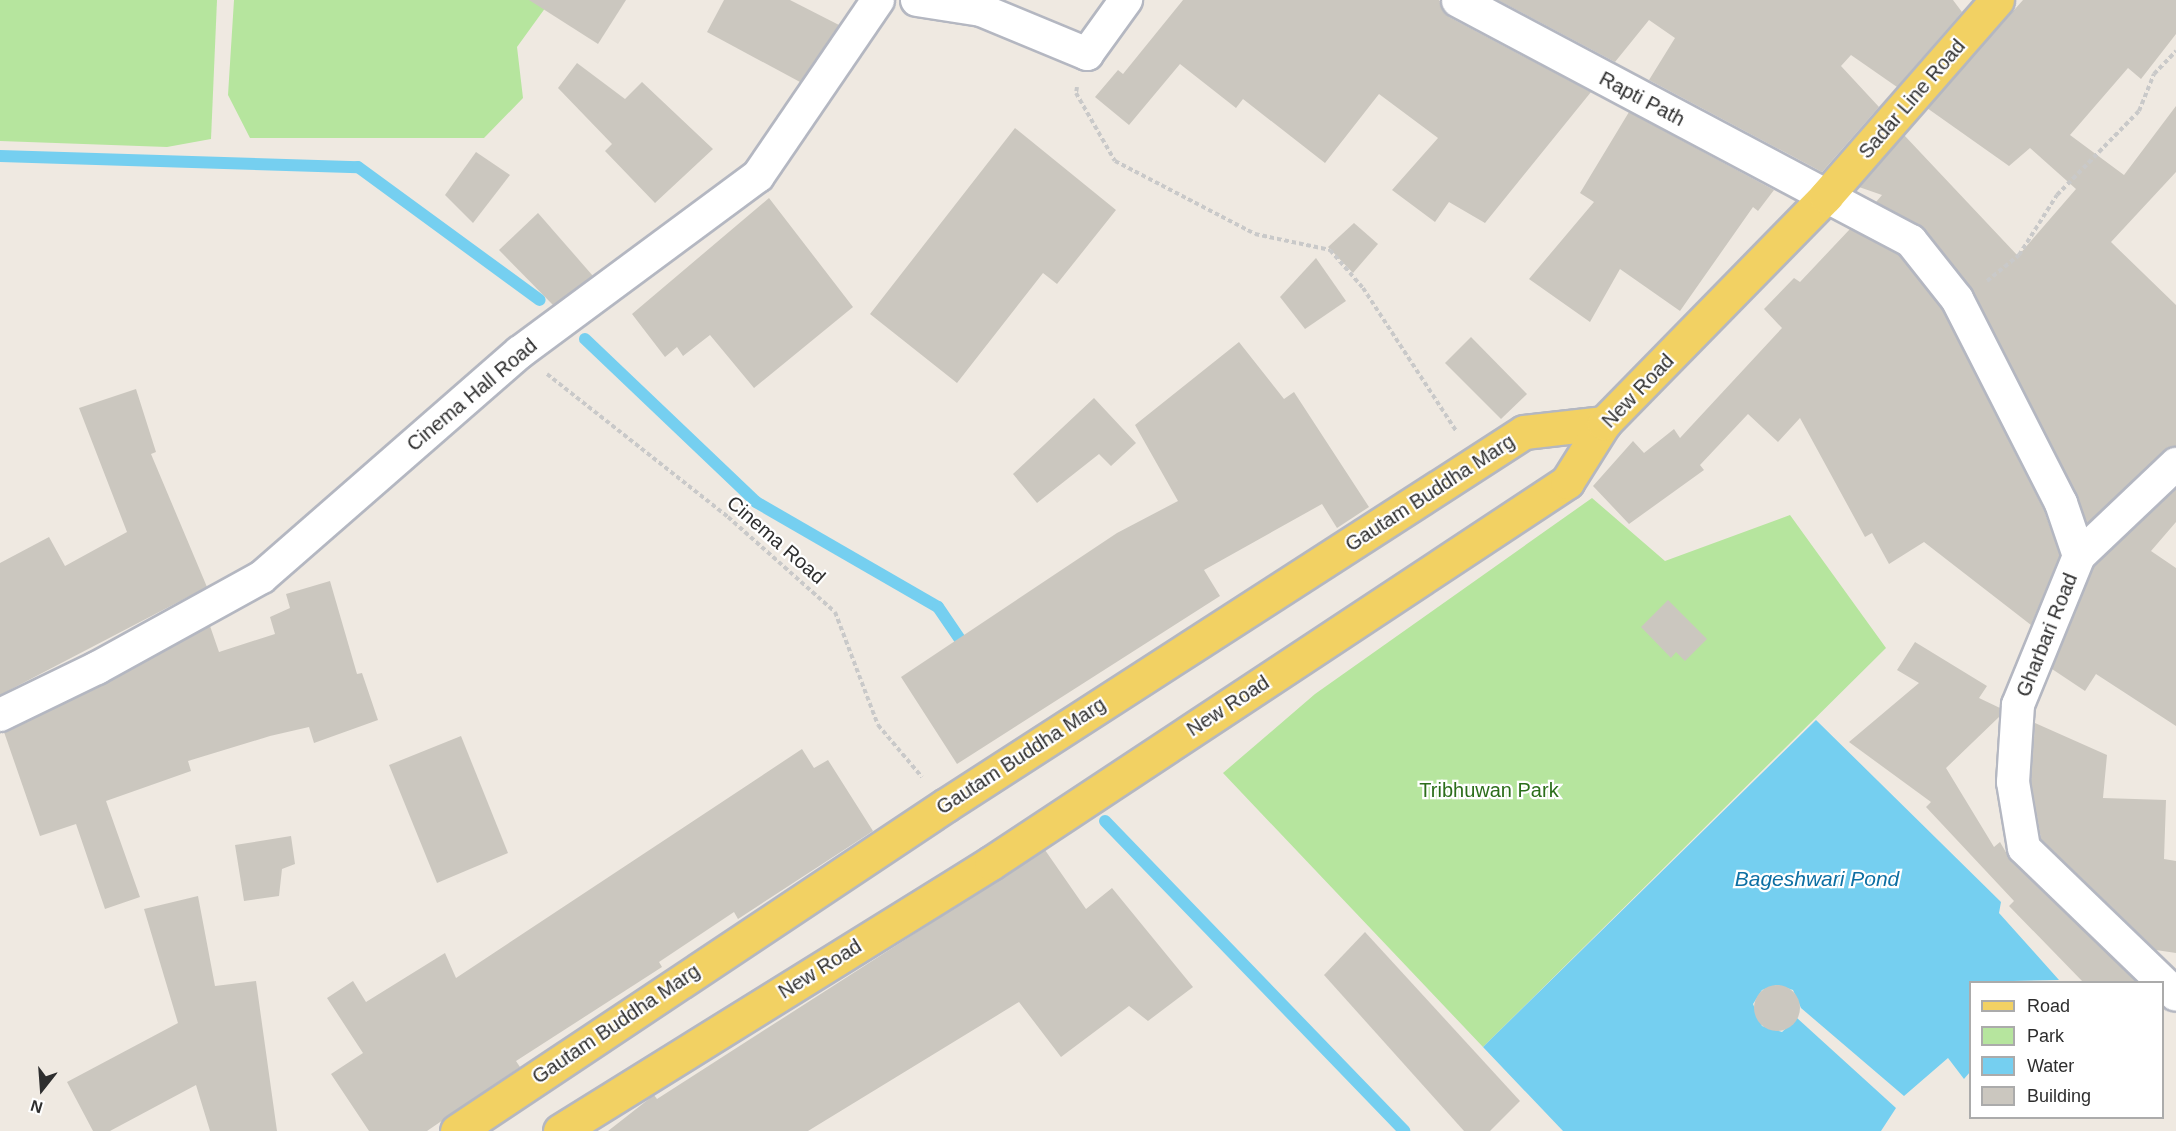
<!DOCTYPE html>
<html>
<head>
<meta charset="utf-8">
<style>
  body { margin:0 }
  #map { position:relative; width:2176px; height:1131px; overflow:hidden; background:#efe9e1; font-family:Arial,sans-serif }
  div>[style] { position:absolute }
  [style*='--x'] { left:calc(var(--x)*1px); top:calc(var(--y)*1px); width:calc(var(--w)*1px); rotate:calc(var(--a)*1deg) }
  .green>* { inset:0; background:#b6e59e }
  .water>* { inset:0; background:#75cff0 }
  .stream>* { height:12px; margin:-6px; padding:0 6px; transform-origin:6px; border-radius:6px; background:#75cff0 }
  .building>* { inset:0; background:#cbc7bf }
  .round { border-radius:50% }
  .path>* { height:4px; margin-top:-2px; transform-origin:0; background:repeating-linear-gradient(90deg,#c9c9c9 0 4.5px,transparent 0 7.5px) }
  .roads { filter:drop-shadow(2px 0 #b4b7c1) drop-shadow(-2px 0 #b4b7c1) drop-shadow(0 2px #b4b7c1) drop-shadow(0 -2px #b4b7c1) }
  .street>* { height:32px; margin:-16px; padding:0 16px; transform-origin:16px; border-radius:16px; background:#fff }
  .secondary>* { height:33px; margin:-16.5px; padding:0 16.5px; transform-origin:16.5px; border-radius:16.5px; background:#fff }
  .primary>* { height:33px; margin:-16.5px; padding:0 16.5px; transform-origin:16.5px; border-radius:16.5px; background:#f2d163 }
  span { translate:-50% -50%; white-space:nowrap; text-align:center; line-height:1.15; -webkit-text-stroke:4.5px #fff; paint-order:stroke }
  .street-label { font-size:20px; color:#2e2e2e }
  .park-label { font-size:20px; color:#2c6e1b }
  .water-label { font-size:21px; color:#0d6fa3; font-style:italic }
  .legend { position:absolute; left:1969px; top:981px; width:195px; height:138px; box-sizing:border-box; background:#fff; border:2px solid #ababab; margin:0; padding:8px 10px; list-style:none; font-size:18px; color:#2e2e2e }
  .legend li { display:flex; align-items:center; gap:12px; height:30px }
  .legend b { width:30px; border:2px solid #ababab }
  .north { position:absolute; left:12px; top:1059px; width:60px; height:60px; -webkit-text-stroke:4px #fff; paint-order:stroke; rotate:197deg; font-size:16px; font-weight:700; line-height:24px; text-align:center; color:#2e2e2e }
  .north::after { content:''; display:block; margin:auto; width:21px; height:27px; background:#2e2e2e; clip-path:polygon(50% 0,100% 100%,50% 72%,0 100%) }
</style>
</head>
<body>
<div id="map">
  <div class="green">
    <div style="clip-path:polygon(0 0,217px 0,211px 139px,167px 147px,0 141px)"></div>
    <div style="clip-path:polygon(234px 0,551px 0,517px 47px,523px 98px,484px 138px,250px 138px,228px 95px)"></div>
    <div style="clip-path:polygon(1592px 498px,1665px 561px,1790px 515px,1886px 648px,1483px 1047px,1223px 773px,1315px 694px)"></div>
  </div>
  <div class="water">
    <div style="clip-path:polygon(1816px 720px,2001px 902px,1999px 913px,2059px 980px,1970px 982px,1970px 1072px,1964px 1079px,1948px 1058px,1904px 1096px,1801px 1008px,1793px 990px,1777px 985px,1762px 990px,1753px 1004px,1762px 1026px,1782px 1032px,1797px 1018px,1896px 1108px,1881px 1131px,1563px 1131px,1483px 1047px)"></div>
  </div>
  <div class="stream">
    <div style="--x:0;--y:156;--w:358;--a:1.8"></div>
    <div style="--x:358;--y:167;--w:225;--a:36.2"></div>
    <div style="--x:585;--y:339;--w:236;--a:43.6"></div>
    <div style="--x:756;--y:502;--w:210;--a:30"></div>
    <div style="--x:938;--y:607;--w:53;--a:55.7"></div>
    <div style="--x:1105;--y:821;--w:431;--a:46"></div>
  </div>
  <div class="building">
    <div style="clip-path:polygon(529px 0,626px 0,598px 44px)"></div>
    <div style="clip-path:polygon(724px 0,790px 0,839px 25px,800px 82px,707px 32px)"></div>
    <div style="clip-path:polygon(1183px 0,1439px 0,1449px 17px,1591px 92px,1485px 223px,1449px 202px,1435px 222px,1392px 190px,1438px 138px,1379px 94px,1325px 163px,1243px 99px,1236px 108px,1180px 64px,1129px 125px,1095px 97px,1118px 70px,1123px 74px)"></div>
    <div style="clip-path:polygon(1498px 0,1953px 0,1962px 12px,1897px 87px,1851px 55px,1841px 66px,1879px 107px,1822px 172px,1649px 80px,1675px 38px,1649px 20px,1615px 62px)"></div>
    <div style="clip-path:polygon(2023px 0,2176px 0,2176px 34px,2141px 79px,2128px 68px,2070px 135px,2124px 175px,2176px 106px,2176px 172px,2111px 242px,2176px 305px,2176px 447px,2164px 451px,2087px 524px,1971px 288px,1925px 229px,1876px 202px,1882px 195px,1859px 187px,1904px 135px,2018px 256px,2076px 189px,2030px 148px,2009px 166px,1927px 108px)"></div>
    <div style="clip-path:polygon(577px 63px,625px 99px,642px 82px,713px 149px,655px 203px,605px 151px,612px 144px,558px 88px)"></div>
    <div style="clip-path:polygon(1629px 112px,1774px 190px,1758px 211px,1753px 207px,1680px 311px,1620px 269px,1590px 322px,1529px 279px,1594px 202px,1580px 193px)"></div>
    <div style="clip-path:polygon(1015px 128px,1116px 210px,1057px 284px,1043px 273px,957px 383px,870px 314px)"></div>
    <div style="clip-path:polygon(476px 152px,510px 175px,473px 223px,445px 195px)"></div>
    <div style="clip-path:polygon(769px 198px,853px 307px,754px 388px,710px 335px,683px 356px,677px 347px,665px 357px,632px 314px)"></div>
    <div style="clip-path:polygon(538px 213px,593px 276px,553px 305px,499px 250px)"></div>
    <div style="clip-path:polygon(1354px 223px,1378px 244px,1353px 273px,1328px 247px)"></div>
    <div style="clip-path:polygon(1850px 229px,1899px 255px,1942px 309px,2044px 510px,2060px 555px,2031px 625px,1924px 542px,1889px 564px,1872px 533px,1865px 537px,1800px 418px,1778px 442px,1748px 414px,1700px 465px,1704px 470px,1629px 524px,1593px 486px,1633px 441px,1644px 453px,1674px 429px,1680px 438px,1782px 328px,1764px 309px,1794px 278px,1800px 282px)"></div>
    <div style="clip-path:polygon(1316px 258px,1346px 301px,1305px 329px,1280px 297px)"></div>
    <div style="clip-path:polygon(1471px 337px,1527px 394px,1501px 419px,1445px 363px)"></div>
    <div style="clip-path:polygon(1239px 342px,1284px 399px,1294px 392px,1369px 507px,1337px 528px,1322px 504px,1204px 570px,1220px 596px,957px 764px,901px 677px,1117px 533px,1178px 501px,1135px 425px)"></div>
    <div style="clip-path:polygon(136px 389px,156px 452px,151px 454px,207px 587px,0 695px,0 563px,49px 537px,65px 566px,127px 532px,79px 408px)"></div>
    <div style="clip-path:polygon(1094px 398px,1136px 443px,1111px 466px,1099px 454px,1037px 503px,1013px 474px)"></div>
    <div style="clip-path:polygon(2176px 489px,2176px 522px,2151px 551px,2176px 568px,2176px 726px,2096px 674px,2085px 691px,2052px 669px,2094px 566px)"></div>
    <div style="clip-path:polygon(330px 581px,357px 674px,362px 673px,378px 720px,314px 743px,309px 727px,270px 736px,188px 761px,191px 771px,106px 801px,140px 897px,105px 909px,76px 824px,40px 836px,4px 732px,210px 626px,219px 652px,275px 634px,270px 617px,290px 608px,286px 594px)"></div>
    <div style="clip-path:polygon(1668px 600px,1707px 639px,1685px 661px,1676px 652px,1671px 658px,1641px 627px)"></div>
    <div style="clip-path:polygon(1915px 642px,1987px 686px,1979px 698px,2000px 708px,1999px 717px,1946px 768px,1994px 847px,2000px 842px,2011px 861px,2137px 982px,2083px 982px,2009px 906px,2014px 901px,1926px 807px,1931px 802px,1849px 742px,1919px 683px,1897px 670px)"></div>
    <div style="clip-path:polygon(2035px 723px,2107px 755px,2103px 798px,2166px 800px,2164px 859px,2176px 861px,2176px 953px,2156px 950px,2041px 839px,2031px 781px)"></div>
    <div style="clip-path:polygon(461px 736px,508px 853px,437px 883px,389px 765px)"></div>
    <div style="clip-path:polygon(802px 749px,814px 768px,828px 760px,873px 831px,738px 919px,734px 912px,659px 962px,662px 967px,516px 1061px,520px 1067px,427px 1131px,369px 1131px,331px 1074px,363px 1053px,327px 998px,353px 981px,366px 1002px,445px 953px,456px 978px)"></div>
    <div style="clip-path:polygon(291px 836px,295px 864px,282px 869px,279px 896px,244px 901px,235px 845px)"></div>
    <div style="clip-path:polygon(1045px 850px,1086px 909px,1112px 888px,1193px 987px,1148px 1021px,1129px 1006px,1061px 1057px,1019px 1002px,808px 1131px,608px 1131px,654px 1095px,657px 1099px)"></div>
    <div style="clip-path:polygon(198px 896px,215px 986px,256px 981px,277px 1131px,210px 1131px,196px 1085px,110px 1131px,93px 1131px,67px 1082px,178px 1023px,144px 909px)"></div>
    <div style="clip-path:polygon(1365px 932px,1520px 1101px,1490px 1131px,1464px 1131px,1324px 975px)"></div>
    <div class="round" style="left:1754px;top:985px;width:46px;height:46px"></div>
  </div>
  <div class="path">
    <div style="--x:1077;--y:87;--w:6;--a:99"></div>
    <div style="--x:1076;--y:93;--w:78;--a:60.2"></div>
    <div style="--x:1115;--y:161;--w:158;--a:27.5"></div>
    <div style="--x:1255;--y:234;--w:77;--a:12"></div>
    <div style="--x:1330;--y:250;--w:50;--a:49"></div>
    <div style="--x:1363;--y:288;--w:172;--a:56.9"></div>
    <div style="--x:1987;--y:281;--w:41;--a:-39.1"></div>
    <div style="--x:2019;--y:255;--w:71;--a:-57.7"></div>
    <div style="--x:2057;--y:195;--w:117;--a:-45.7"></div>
    <div style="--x:2139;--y:111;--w:40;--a:-68"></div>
    <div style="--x:2154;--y:74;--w:32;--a:-46"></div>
    <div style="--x:547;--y:374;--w:231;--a:38.3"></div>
    <div style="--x:728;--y:517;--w:143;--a:41.6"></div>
    <div style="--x:835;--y:612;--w:121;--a:69.2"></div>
    <div style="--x:878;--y:725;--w:68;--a:49.8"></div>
  </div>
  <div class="roads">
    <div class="street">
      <div style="--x:917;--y:0;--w:65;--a:8.9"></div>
      <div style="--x:981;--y:10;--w:115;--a:22.5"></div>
      <div style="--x:1087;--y:54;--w:67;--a:-54.2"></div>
      <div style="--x:1826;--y:196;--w:96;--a:27.9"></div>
      <div style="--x:1911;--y:241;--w:74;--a:51.6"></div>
      <div style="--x:1957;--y:299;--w:229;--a:63"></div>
      <div style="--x:2061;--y:503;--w:56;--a:71.2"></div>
      <div style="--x:2079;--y:556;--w:161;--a:112.3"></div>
      <div style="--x:2018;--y:705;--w:77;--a:93.7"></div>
      <div style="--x:2013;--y:782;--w:67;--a:80.5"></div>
      <div style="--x:2024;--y:848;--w:211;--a:44"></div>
      <div style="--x:2079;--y:556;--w:134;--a:-43.5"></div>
      <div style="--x:0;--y:715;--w:108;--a:-25.9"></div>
      <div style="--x:97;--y:668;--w:188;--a:-28.9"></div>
      <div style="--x:262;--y:577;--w:342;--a:-41.1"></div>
      <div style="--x:520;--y:352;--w:296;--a:-36.5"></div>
      <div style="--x:758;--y:176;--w:213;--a:-55.7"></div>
    </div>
    <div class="secondary">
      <div style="--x:1458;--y:0;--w:417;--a:28"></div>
    </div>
    <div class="primary">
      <div style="--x:457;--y:1131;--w:588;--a:-33.69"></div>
      <div style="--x:946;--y:805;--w:688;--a:-32.84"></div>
      <div style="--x:1524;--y:432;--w:81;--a:-6.4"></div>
      <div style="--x:560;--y:1131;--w:508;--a:-31.87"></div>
      <div style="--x:991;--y:863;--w:691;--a:-33.48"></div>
      <div style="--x:1567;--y:482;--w:70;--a:-57.9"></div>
      <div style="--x:1604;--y:423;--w:318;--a:-45.6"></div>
      <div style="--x:1826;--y:196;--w:260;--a:-48.9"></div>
    </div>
  </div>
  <div class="street-label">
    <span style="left:1642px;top:99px;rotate:28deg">Rapti Path</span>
    <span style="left:1912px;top:99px;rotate:-49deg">Sadar Line Road</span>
    <span style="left:1638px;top:391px;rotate:-46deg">New Road</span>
    <span style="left:472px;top:395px;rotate:-40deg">Cinema Hall Road</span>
    <span style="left:1430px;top:493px;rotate:-33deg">Gautam Buddha Marg</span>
    <span style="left:776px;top:540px;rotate:41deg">Cinema Road</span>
    <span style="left:2047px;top:635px;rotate:-68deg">Gharbari Road</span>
    <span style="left:1228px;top:706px;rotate:-33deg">New Road</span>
    <span style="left:1021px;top:756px;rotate:-33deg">Gautam Buddha Marg</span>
    <span style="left:820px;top:969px;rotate:-32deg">New Road</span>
    <span style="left:616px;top:1024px;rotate:-34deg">Gautam Buddha Marg</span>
  </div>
  <div class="park-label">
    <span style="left:1489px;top:790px">Tribhuwan Park</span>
  </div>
  <div class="water-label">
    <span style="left:1817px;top:879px">Bageshwari Pond</span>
  </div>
  <ul class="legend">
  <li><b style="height:8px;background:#f2d163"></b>Road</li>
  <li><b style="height:16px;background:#b6e59e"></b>Park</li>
  <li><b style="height:16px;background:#75cff0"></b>Water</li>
  <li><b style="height:16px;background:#cbc7bf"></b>Building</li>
  </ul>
  <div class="north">N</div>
</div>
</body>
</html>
